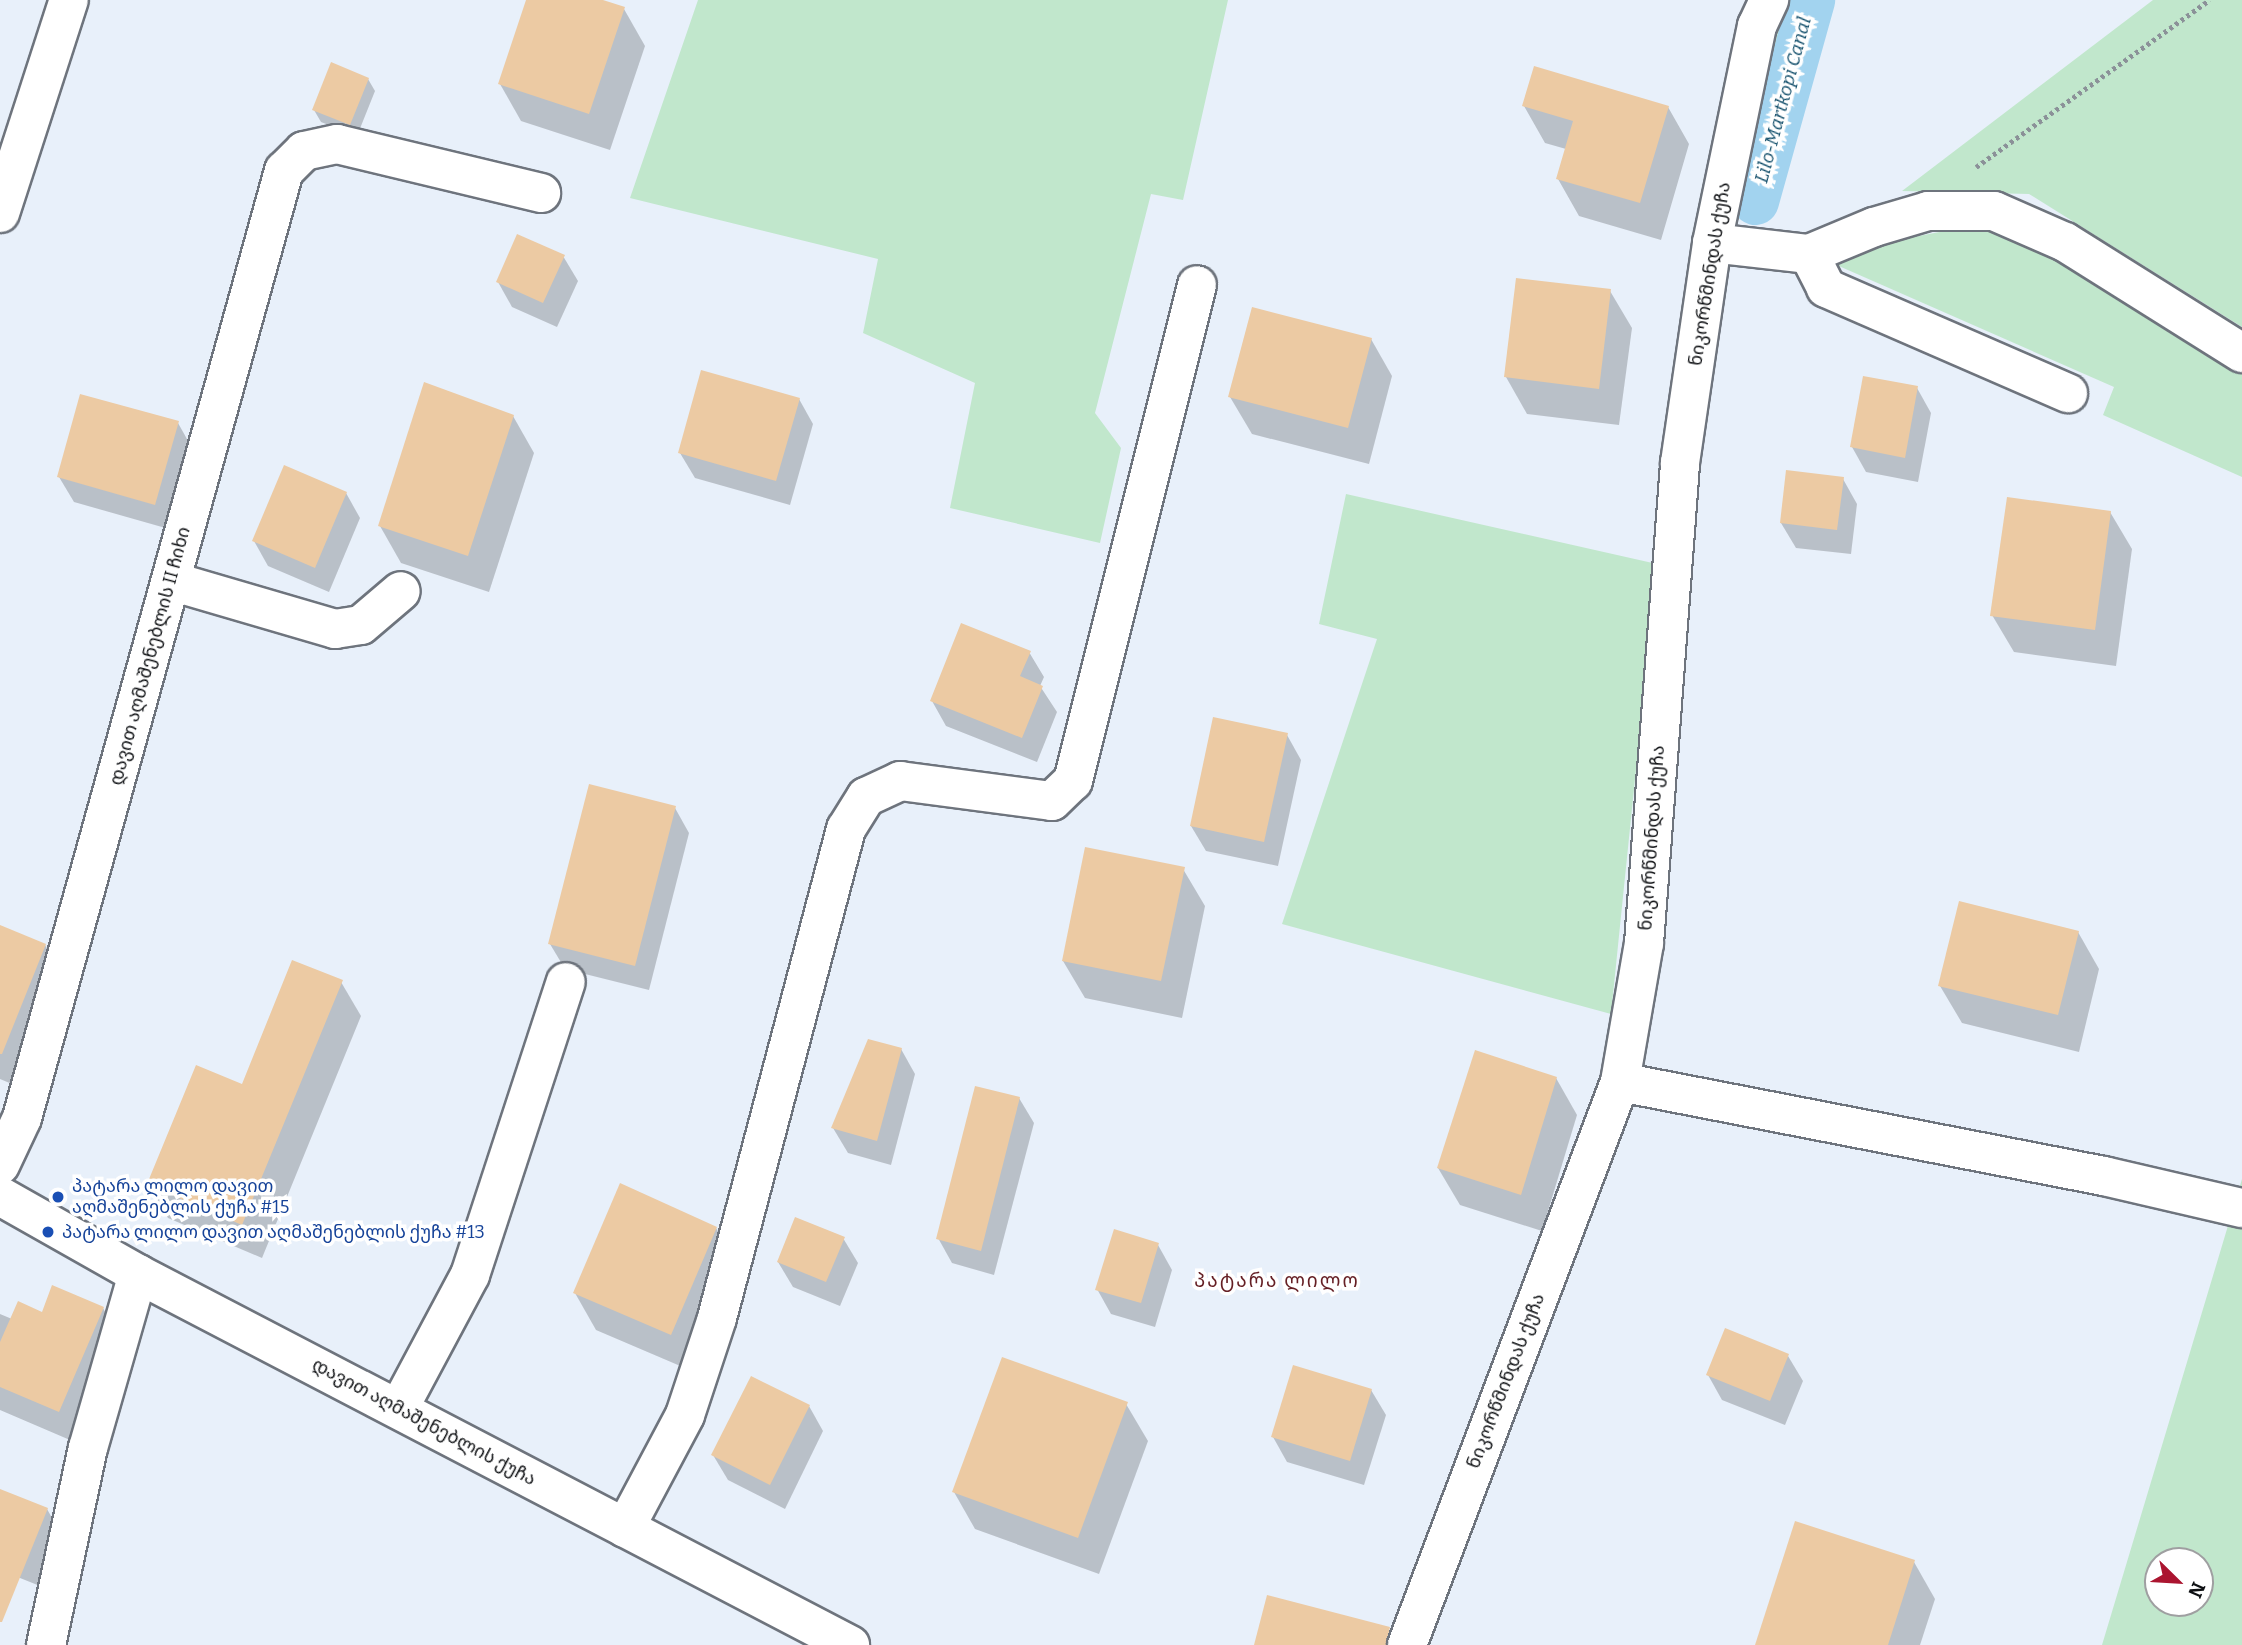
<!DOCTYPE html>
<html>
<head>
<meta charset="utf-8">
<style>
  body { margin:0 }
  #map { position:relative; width:2242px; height:1645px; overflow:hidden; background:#e8f0fa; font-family:Bitter,"Noto Sans Georgian",serif }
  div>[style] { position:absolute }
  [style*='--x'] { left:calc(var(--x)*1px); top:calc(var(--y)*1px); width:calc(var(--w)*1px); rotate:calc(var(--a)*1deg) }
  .green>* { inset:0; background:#c1e7cc }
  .shadow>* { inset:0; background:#0003 }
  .canal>* { height:47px; margin:-23.5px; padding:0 23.5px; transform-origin:23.5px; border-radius:23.5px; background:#a2d3ef }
  .building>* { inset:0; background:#eccaa3 }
  .path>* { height:4.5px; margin-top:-2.25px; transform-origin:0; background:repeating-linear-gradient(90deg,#8b9198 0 3.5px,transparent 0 7px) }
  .roads { filter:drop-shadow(2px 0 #6e747d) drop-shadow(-2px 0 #6e747d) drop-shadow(0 2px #6e747d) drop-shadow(0 -2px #6e747d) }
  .minor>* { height:38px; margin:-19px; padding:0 19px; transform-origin:19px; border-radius:19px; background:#fff }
  .dots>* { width:19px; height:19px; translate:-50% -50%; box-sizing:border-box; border:4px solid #fff; border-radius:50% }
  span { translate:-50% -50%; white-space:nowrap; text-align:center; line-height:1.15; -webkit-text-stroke:7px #fff; paint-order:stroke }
  .street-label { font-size:18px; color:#0e1013 }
  .transit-label { font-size:18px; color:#164399 }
  .left { translate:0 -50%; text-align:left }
  .water-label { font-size:19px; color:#14506c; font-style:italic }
  .neighbourhood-label { font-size:19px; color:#651f24; letter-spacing:2px }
  .north { position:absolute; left:2144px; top:1547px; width:70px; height:70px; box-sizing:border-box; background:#fff; border:2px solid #9f9fa1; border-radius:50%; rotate:114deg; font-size:19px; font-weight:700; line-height:28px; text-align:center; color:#0e1013 }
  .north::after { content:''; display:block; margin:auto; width:24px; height:32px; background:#ab1530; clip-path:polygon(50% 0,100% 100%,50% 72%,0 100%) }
</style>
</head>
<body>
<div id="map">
  <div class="green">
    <div style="clip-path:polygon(698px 0,1228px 0,1183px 200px,1151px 194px,1095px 413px,1121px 448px,1100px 543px,950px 508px,975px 383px,863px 333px,878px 259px,630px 198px)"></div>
    <div style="clip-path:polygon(1784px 0,1830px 0,1794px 90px,1793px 148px,1762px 214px,1734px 215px)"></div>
    <div style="clip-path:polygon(2153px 0,2242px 0,2242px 327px,2029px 194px,1902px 191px)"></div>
    <div style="clip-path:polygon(1976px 225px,2066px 258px,2242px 368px,2242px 477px,2103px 415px,2114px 387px,1832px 263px,1903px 239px)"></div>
    <div style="clip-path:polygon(1346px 494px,1657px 564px,1611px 1014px,1282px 924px,1377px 639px,1319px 624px)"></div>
    <div style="clip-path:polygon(evenodd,2242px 1179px,2242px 1645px,2102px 1645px,2215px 1269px,2242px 1179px,2158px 1561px,2200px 1561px,2200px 1603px,2158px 1603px,2158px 1561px)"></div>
  </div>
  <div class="shadow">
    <div style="clip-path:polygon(528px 0,598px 0,624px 9px,645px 46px,610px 150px,521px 121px,500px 84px)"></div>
    <div style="clip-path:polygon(368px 79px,375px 91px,357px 136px,321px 122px,314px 110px)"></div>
    <div style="clip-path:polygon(1524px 106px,1668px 107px,1689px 144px,1661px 240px,1579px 216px,1558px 179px,1566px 149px,1545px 143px)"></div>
    <div style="clip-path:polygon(563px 256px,578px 281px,557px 327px,512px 307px,498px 282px)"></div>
    <div style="clip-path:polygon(1610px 291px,1632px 328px,1619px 425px,1527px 414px,1506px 377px)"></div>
    <div style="clip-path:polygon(1371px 339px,1392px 376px,1369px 464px,1252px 434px,1230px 397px)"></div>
    <div style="clip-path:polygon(1917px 388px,1931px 413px,1918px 482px,1866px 472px,1852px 447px)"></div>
    <div style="clip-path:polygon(799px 399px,813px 424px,790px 505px,695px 478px,680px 453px)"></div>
    <div style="clip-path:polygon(513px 416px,534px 453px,489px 592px,401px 563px,380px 526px)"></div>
    <div style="clip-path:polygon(178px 423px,192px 448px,169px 529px,74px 502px,59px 477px)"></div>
    <div style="clip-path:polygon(1843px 479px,1857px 504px,1851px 554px,1796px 548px,1781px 523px)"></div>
    <div style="clip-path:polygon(346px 493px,360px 518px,329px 592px,268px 566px,254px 541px)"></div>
    <div style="clip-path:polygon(2110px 512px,2132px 549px,2116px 666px,2014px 652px,1992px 615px)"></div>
    <div style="clip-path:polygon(1029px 652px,1044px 677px,1040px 686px,1057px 712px,1037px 762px,946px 726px,932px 701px)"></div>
    <div style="clip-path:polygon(1287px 735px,1301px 760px,1278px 866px,1206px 851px,1191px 826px)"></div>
    <div style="clip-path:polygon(675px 808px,689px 833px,649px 990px,565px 969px,550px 944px)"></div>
    <div style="clip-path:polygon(1183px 869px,1205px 906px,1182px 1018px,1085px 998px,1063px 961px)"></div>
    <div style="clip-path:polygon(0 927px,45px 945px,66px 982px,24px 1089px,0 1079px)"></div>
    <div style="clip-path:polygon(2078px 932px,2099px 969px,2079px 1052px,1962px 1023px,1940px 986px)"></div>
    <div style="clip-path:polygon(341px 982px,361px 1016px,262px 1258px,168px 1218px,148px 1184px)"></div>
    <div style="clip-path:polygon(901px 1049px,915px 1074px,891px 1165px,848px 1153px,833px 1128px)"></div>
    <div style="clip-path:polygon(1556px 1078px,1577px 1115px,1542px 1231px,1460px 1205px,1438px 1168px)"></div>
    <div style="clip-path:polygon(1019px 1098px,1034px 1123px,994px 1275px,952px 1263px,938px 1238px)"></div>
    <div style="clip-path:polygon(716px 1228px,737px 1265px,692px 1371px,596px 1330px,575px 1293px)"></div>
    <div style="clip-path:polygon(843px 1238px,858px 1263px,840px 1306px,793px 1287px,778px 1262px)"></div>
    <div style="clip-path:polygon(1158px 1245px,1172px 1270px,1155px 1327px,1111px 1314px,1097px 1289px)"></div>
    <div style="clip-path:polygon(103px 1308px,121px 1341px,77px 1443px,0 1410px,0 1314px,12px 1319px)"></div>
    <div style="clip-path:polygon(1788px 1356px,1803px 1381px,1785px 1425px,1722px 1400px,1708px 1375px)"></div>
    <div style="clip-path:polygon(1371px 1390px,1386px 1415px,1364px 1485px,1287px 1462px,1273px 1437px)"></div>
    <div style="clip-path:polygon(1126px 1404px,1148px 1441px,1099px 1574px,975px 1529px,954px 1492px)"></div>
    <div style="clip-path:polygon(809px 1406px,823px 1431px,785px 1509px,728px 1480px,713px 1455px)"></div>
    <div style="clip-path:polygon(0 1491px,47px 1509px,61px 1534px,40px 1586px,0 1570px)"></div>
    <div style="clip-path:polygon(1914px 1562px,1935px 1599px,1920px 1645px,1760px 1645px)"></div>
  </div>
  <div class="canal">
    <div style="--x:1755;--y:201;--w:209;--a:-74.4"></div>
  </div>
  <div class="building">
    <div style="clip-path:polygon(526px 0,603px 0,625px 7px,589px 114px,498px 84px)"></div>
    <div style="clip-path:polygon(331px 62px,369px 78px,350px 125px,312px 110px)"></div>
    <div style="clip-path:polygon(1534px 66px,1669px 106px,1640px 203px,1556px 179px,1573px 121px,1522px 106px)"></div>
    <div style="clip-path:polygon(517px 234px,565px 255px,543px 303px,496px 282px)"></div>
    <div style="clip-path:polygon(1516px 278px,1611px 289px,1599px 389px,1504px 377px)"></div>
    <div style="clip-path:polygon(1252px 307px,1372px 338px,1348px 428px,1228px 397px)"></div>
    <div style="clip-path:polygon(701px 370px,800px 398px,776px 481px,678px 453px)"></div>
    <div style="clip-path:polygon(1863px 376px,1918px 386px,1905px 458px,1850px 447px)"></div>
    <div style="clip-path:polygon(424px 382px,514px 415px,468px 556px,378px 526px)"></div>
    <div style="clip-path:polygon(80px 394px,179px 421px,155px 505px,57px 477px)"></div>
    <div style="clip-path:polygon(284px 465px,347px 492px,315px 568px,252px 541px)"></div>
    <div style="clip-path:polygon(1786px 470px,1844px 477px,1837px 530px,1780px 523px)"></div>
    <div style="clip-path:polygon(2007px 497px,2111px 511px,2095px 630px,1990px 616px)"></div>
    <div style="clip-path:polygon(961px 623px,1031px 651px,1020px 676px,1043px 686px,1022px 738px,930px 701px)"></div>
    <div style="clip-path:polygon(1213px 717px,1288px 733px,1264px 842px,1190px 826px)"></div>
    <div style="clip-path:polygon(589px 784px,676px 806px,635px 966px,548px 944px)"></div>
    <div style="clip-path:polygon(1085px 847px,1185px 867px,1161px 981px,1062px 961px)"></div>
    <div style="clip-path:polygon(1959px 901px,2079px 931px,2058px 1015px,1938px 986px)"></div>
    <div style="clip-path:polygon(0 925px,46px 944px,2px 1054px,0 1054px)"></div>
    <div style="clip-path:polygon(292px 960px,343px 980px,242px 1225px,147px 1184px,196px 1065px,242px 1084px)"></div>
    <div style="clip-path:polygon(868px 1039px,902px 1048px,877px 1141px,831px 1128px)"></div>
    <div style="clip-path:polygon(1475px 1050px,1557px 1077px,1521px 1195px,1437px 1168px)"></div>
    <div style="clip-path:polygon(975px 1086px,1020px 1097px,981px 1251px,936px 1239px)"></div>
    <div style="clip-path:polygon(620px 1183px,717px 1227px,671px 1335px,573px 1293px)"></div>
    <div style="clip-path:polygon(795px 1217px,845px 1237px,826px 1282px,777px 1262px)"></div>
    <div style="clip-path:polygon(1114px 1229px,1159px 1243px,1141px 1303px,1095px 1290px)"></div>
    <div style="clip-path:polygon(52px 1285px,104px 1307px,59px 1412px,0 1387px,0 1342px,18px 1301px,42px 1312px)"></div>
    <div style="clip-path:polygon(1725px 1328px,1789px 1354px,1770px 1401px,1706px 1375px)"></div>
    <div style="clip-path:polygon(1002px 1357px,1128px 1402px,1078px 1538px,952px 1492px)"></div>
    <div style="clip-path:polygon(1293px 1365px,1372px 1389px,1350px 1461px,1271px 1437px)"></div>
    <div style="clip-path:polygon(751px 1376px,810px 1405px,770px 1485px,711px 1455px)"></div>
    <div style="clip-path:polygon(0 1489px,48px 1508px,2px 1622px,0 1622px)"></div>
    <div style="clip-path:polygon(1795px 1521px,1915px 1560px,1888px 1645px,1755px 1645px)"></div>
    <div style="clip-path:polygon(1267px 1595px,1390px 1627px,1386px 1645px,1254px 1645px)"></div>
  </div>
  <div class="path">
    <div style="--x:1976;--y:167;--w:287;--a:-35.6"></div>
  </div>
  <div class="roads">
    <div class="minor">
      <div style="--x:0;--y:213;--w:224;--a:-72.1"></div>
      <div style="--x:1712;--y:243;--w:98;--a:6.5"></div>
      <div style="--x:1809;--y:254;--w:70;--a:-22.6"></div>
      <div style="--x:1874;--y:227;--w:56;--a:-16.5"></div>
      <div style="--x:1928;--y:211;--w:66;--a:0"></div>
      <div style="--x:1994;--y:211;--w:77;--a:23.6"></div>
      <div style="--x:2065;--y:242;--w:209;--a:32.1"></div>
      <div style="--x:1809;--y:254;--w:38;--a:63"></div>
      <div style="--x:1826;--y:288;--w:264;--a:23.5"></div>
      <div style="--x:171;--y:581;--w:171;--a:16.3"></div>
      <div style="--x:335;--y:629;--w:26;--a:-9"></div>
      <div style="--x:361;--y:625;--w:52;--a:-40.4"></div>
      <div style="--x:1620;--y:1082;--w:493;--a:11"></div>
      <div style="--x:2104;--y:1176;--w:142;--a:13.1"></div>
      <div style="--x:0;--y:1165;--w:52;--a:-64.9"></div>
      <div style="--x:22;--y:1118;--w:983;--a:-74.54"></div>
      <div style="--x:284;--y:171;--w:28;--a:-45"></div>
      <div style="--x:304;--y:151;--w:34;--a:-12"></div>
      <div style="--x:337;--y:144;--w:210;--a:13.5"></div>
      <div style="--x:0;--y:1196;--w:159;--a:29.5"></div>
      <div style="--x:138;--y:1274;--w:803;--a:27.52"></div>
      <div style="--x:399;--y:1408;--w:151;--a:-61.9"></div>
      <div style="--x:470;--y:1275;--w:308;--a:-71.9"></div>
      <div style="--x:625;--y:1528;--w:128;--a:-62"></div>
      <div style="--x:685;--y:1415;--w:102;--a:-71.7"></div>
      <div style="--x:717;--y:1318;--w:506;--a:-75.22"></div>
      <div style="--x:846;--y:829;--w:38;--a:-58"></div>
      <div style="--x:866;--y:797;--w:38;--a:-25"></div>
      <div style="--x:900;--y:781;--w:153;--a:7.5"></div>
      <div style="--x:1052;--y:801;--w:29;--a:-44"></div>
      <div style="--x:1073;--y:781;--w:511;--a:-75.96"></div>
      <div style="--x:46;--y:1645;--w:201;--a:-78"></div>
      <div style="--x:88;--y:1448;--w:181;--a:-74"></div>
      <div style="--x:1407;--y:1645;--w:602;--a:-69.28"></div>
      <div style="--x:1620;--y:1082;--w:141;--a:-80.2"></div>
      <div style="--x:1644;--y:943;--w:481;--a:-85.7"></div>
      <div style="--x:1680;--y:463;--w:222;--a:-81.7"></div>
      <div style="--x:1712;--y:243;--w:222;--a:-78.3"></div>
      <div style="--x:1757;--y:26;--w:29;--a:-65"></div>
    </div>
  </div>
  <div class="dots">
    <div style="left:58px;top:1197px;background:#1a4fb4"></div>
    <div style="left:48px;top:1232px;background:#1a4fb4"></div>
  </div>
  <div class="street-label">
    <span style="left:1710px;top:274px;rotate:-81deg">ნიკორწმინდას ქუჩა</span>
    <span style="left:150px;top:656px;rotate:-75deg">დავით აღმაშენებლის II ჩიხი</span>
    <span style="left:1652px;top:838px;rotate:-86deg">ნიკორწმინდას ქუჩა</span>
    <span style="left:1506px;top:1381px;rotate:-69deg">ნიკორწმინდას ქუჩა</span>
    <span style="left:424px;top:1422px;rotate:28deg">დავით აღმაშენებლის ქუჩა</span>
  </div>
  <div class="transit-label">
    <span class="left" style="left:72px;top:1197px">პატარა ლილო დავით<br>აღმაშენებლის ქუჩა #15</span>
    <span class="left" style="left:62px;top:1232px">პატარა ლილო დავით აღმაშენებლის ქუჩა #13</span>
  </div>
  <div class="water-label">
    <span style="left:1783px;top:100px;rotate:-75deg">Lilo-Martkopi Canal</span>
  </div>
  <div class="neighbourhood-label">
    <span style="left:1277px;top:1281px">პატარა ლილო</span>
  </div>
  <div class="north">N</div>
</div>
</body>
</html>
